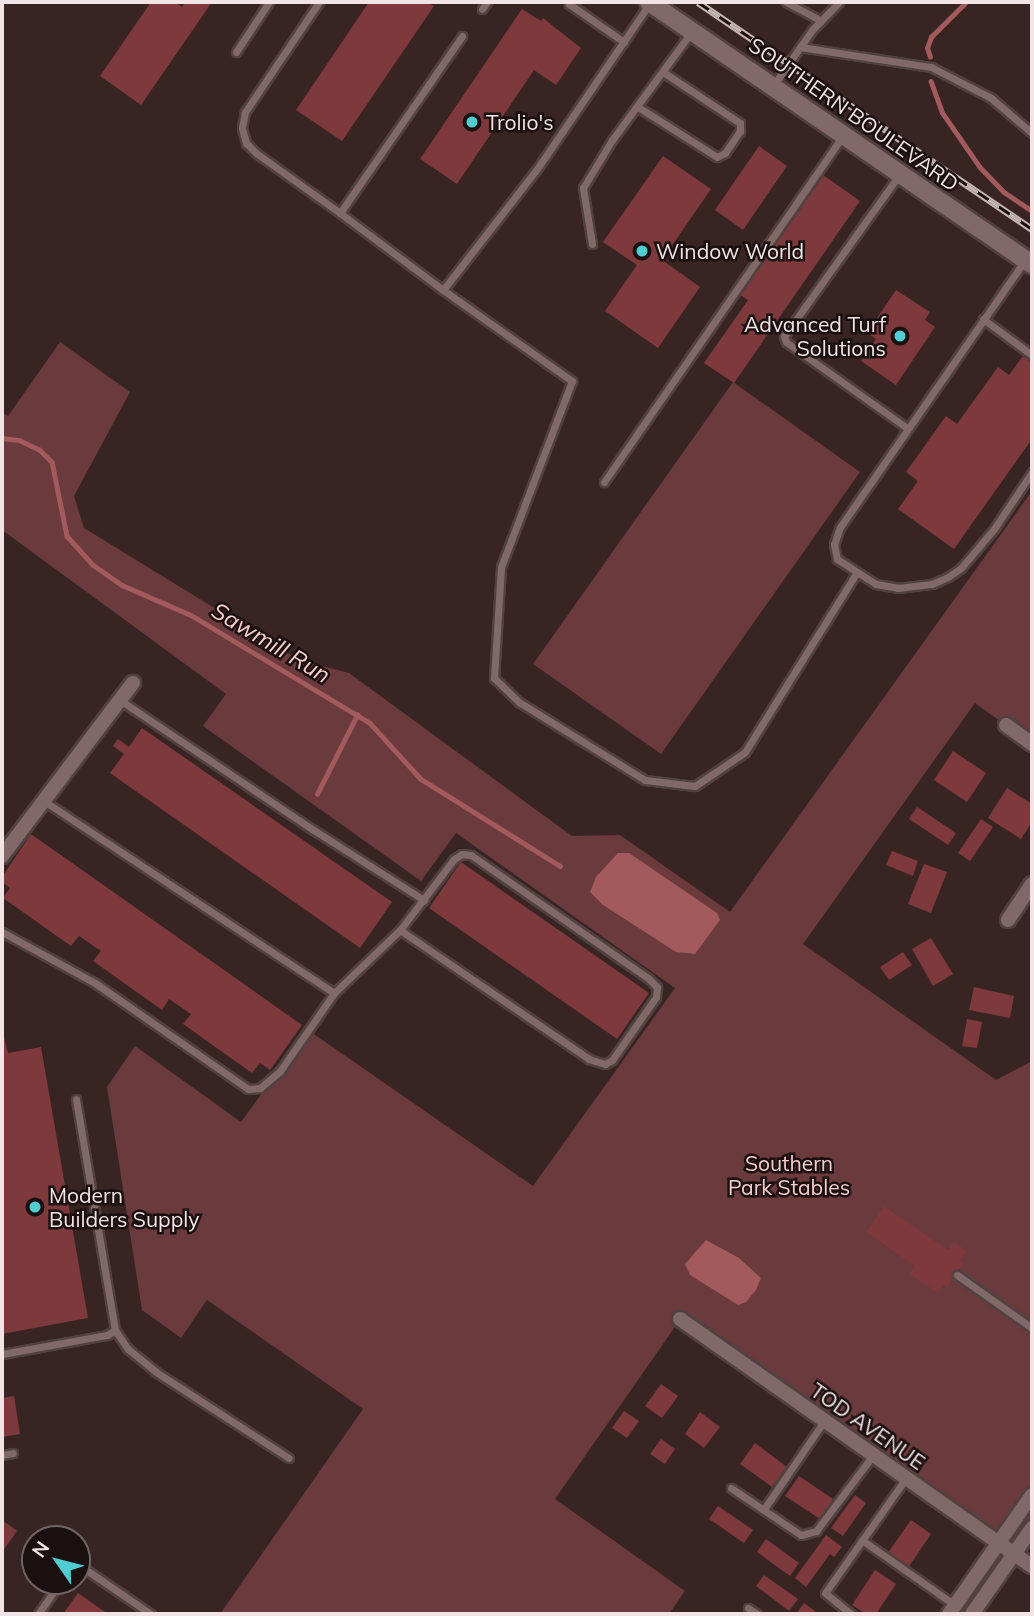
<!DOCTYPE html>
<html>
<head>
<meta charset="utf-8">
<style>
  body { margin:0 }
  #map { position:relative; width:1034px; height:1616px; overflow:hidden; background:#392424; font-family:Mulish,sans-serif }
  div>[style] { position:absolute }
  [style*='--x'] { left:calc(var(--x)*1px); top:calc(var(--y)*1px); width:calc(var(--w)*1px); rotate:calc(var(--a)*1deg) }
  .green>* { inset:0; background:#6a3a3c }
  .water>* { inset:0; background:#a35a5d }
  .stream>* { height:4.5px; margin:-2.25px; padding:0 2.25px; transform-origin:2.25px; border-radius:2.25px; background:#a35a5d }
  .building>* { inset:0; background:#7d393c }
  .roads { filter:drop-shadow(2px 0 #524141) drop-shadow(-2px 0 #524141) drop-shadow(0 2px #524141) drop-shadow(0 -2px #524141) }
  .service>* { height:7px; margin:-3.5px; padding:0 3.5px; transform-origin:3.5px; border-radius:3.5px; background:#826969 }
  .minor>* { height:14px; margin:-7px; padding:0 7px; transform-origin:7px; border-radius:7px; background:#826969 }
  .tertiary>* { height:18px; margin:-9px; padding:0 9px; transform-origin:9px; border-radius:9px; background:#826969 }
  .rail>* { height:7px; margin-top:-3.5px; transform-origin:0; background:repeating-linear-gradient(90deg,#1a1010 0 13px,#c6b6b6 0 26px); box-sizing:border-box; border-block:2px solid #c6b6b6 }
  .dots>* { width:19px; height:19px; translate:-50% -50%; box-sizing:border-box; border:4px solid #1a1010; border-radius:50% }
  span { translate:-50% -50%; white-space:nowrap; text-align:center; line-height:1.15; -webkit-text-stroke:5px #1a1010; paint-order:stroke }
  .street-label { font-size:21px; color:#f2e4e4 }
  .poi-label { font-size:21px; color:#f2e4e4 }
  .left { translate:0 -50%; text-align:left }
  .right { translate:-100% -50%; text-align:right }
  .park-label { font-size:21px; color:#f7cbcb }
  .water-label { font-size:23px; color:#f9cdcc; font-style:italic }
  .frame { position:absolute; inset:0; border:4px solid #f2e4e4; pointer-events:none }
  .north { position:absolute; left:21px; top:1525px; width:70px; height:70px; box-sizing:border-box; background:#1a1010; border:2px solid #706565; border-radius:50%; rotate:305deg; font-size:19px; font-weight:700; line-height:28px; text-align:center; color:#f2e4e4 }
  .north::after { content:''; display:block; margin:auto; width:24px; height:32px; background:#51ccd1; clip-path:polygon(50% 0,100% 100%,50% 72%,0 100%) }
</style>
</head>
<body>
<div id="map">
  <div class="green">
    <div style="clip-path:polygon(60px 342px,130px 392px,74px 496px,84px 528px,299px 660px,349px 673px,572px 836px,620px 835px,730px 912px,1032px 491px,1032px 744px,975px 703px,803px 944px,996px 1080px,1032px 1061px,1032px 1528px,972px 1614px,949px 1614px,998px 1544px,677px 1324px,555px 1499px,685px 1591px,669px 1614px,220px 1614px,363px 1409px,207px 1300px,181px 1338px,142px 1310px,107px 1087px,135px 1046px,241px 1122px,308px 1030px,533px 1186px,675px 988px,456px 833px,421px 881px,203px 726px,226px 694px,2px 530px,2px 412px,8px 416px)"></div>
    <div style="clip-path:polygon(733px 382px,860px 472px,661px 754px,533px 664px)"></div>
  </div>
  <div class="water">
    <div style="clip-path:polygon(618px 853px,629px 853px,717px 913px,720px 920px,695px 954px,676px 952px,603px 905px,590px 892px,596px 877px)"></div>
    <div style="clip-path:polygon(706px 1240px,739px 1258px,761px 1278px,756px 1290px,746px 1302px,738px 1305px,690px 1275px,685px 1264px)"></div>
  </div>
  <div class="stream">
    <div style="--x:930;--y:57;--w:9;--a:-108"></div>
    <div style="--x:927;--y:48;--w:12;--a:-70"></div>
    <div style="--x:931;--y:37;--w:49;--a:-45"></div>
    <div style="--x:931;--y:81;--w:33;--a:70"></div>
    <div style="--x:942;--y:112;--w:67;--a:55.4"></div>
    <div style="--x:980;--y:167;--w:35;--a:46"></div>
    <div style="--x:1004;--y:192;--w:34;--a:34"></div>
    <div style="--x:2;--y:438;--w:17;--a:7"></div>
    <div style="--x:19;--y:440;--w:23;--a:25"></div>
    <div style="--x:40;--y:450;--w:17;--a:45"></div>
    <div style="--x:52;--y:462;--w:76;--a:78.5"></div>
    <div style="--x:67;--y:536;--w:38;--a:48"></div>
    <div style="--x:92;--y:564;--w:37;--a:35"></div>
    <div style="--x:122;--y:585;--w:75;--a:23.5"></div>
    <div style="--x:191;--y:615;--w:209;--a:31.1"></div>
    <div style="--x:370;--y:723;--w:76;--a:47.7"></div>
    <div style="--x:421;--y:779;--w:164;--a:32"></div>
    <div style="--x:317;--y:794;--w:89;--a:-63.1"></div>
  </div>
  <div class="building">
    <div style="clip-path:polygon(151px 2px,175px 2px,182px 7px,185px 2px,212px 2px,141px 105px,100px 76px)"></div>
    <div style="clip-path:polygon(369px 2px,427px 2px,434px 6px,342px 141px,296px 110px)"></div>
    <div style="clip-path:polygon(522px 9px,541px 21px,543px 18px,581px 48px,556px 85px,534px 70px,457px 184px,420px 159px)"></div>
    <div style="clip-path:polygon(759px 146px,787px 166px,743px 230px,715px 210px)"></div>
    <div style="clip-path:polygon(663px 156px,711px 189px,662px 260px,700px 287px,658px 348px,605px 311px,637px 265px,603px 242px)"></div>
    <div style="clip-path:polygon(823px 175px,860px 201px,734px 383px,704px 363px,748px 300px,740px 295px)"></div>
    <div style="clip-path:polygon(896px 290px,930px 312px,925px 320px,935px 327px,896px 385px,861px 361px,876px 339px,867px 333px)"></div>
    <div style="clip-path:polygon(1023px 356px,1032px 363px,1032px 439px,954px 549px,898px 509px,918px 481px,906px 472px,946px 416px,957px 424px,998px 367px,1009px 375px)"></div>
    <div style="clip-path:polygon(142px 728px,392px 902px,360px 948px,110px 773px,124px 754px,113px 746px,118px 739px,129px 747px)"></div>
    <div style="clip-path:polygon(953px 751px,986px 773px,967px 802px,934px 780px)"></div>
    <div style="clip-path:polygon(1007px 788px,1032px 804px,1032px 822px,1021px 839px,988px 818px)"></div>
    <div style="clip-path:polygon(917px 807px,956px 833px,948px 845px,909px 819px)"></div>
    <div style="clip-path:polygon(981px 819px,993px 827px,970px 861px,958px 853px)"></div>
    <div style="clip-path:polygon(31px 834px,302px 1025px,270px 1070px,260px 1063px,252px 1073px,183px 1024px,191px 1014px,169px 999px,162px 1010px,93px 961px,101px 951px,79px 936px,71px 946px,3px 898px,10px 888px,2px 882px,2px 877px)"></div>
    <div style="clip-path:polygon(892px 851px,918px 861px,913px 876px,886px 865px)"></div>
    <div style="clip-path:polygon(461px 862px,649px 993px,617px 1039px,429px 908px)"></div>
    <div style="clip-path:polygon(924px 864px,947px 872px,931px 913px,908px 904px)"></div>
    <div style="clip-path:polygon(931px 938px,953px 974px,933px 986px,912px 949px)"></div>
    <div style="clip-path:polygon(903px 952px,912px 965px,889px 980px,880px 967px)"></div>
    <div style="clip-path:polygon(974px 987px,1014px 996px,1010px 1018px,969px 1010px)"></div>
    <div style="clip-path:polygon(967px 1019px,982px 1022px,977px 1048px,962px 1046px)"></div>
    <div style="clip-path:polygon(2px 1029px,8px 1053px,41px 1047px,88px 1318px,2px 1334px)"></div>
    <div style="clip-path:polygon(884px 1206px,948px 1250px,954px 1242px,967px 1251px,961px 1260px,964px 1262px,947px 1287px,944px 1285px,938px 1293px,909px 1274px,915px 1266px,866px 1232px)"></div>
    <div style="clip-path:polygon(661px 1384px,678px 1396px,662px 1418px,645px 1406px)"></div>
    <div style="clip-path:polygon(14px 1396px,20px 1434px,2px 1437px,2px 1398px)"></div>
    <div style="clip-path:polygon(624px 1411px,639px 1421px,627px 1438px,612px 1428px)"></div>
    <div style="clip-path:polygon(700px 1412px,720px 1427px,704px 1448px,685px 1434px)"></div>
    <div style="clip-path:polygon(661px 1439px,675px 1449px,665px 1464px,650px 1454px)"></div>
    <div style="clip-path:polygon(755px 1443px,787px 1467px,772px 1487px,740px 1464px)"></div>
    <div style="clip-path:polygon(799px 1476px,833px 1499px,820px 1519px,785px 1496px)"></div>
    <div style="clip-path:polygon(855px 1495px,866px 1503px,843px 1536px,831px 1528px)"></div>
    <div style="clip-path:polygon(718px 1506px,753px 1530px,744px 1543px,709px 1519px)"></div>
    <div style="clip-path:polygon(2px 1520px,17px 1531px,2px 1552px)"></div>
    <div style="clip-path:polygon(911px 1520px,931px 1534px,908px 1568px,887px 1554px)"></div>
    <div style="clip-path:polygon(826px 1535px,842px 1547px,834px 1557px,830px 1554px,806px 1587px,795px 1578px)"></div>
    <div style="clip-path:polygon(766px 1539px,799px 1563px,790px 1576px,757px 1552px)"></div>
    <div style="clip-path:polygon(875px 1570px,896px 1584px,876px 1614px,866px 1614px,852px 1605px)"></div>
    <div style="clip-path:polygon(764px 1575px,798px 1599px,789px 1611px,756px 1586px)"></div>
    <div style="clip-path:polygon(78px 1593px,108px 1614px,63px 1614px)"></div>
    <div style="clip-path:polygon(804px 1603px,815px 1611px,813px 1614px,796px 1614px)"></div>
  </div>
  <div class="roads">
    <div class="service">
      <div style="--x:319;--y:2;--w:133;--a:123.9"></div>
      <div style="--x:245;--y:112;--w:16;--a:101"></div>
      <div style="--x:242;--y:128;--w:16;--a:75"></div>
      <div style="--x:246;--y:143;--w:14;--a:45"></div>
      <div style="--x:256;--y:153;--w:103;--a:35.5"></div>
      <div style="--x:340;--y:213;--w:215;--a:-55.4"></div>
      <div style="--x:571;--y:2;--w:3;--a:135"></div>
      <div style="--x:569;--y:4;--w:67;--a:34.6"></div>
      <div style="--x:786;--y:2;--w:40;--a:28"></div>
      <div style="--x:482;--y:9;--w:9;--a:-54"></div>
      <div style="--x:800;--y:47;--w:133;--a:8.7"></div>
      <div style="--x:931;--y:67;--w:68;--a:27.3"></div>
      <div style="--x:991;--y:98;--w:54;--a:40.5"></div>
      <div style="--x:236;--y:52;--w:60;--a:-56.6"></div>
      <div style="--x:773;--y:86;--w:68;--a:-55.1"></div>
      <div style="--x:812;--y:30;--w:39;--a:-46"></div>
      <div style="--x:638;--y:107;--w:93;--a:32.3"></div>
      <div style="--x:717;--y:157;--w:9;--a:-27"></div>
      <div style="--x:725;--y:153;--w:27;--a:-56"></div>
      <div style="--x:740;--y:131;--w:8;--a:-90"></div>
      <div style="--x:740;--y:123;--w:92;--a:-146.5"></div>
      <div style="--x:899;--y:175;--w:198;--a:125.5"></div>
      <div style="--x:784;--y:336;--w:6;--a:72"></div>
      <div style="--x:786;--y:342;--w:148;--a:35.4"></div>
      <div style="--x:340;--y:213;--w:129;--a:36.8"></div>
      <div style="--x:443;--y:290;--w:153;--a:-52.2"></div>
      <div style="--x:537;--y:169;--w:201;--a:-55.8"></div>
      <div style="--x:592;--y:244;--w:57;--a:-99.1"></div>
      <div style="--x:583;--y:188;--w:56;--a:-58.9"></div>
      <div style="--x:612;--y:140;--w:135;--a:-53.7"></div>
      <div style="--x:1025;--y:260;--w:325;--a:124.7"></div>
      <div style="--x:840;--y:527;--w:18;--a:109"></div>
      <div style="--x:834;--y:544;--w:15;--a:79"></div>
      <div style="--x:837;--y:559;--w:46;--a:32.7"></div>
      <div style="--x:876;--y:584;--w:22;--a:10"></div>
      <div style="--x:898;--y:588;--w:34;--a:-7"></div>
      <div style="--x:932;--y:584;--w:17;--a:-24"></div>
      <div style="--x:948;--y:577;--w:16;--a:-35"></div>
      <div style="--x:961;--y:568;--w:51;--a:-49.8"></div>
      <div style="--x:994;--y:529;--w:69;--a:-56.3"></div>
      <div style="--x:443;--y:290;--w:158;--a:35.2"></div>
      <div style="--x:572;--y:381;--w:199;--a:110.9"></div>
      <div style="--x:501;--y:567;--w:111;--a:93.6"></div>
      <div style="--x:494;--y:678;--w:35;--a:44"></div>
      <div style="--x:519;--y:702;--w:148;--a:31.8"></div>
      <div style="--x:645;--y:780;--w:50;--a:6.8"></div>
      <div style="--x:695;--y:786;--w:60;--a:-34.2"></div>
      <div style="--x:745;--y:752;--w:210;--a:-58.1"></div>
      <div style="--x:983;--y:319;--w:61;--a:36.3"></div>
      <div style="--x:604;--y:482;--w:419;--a:-55.4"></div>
      <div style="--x:120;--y:700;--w:231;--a:33.9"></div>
      <div style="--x:312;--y:829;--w:133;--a:32.4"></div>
      <div style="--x:2;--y:932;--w:106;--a:28.7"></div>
      <div style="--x:95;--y:983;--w:186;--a:34.7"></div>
      <div style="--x:248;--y:1089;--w:12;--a:-5"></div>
      <div style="--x:260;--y:1088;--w:26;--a:-40"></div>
      <div style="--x:280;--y:1071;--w:95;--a:-55.3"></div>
      <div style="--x:334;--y:993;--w:348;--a:-146.5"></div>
      <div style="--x:334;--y:993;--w:91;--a:-43.7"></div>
      <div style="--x:400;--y:930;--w:89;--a:-52.7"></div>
      <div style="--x:454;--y:859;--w:9;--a:-32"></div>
      <div style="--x:462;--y:854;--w:9;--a:6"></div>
      <div style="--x:471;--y:855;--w:216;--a:34.8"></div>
      <div style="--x:648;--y:978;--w:13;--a:45"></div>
      <div style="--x:657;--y:987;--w:10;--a:96"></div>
      <div style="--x:656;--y:997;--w:77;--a:124.9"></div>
      <div style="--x:612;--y:1060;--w:8;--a:150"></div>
      <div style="--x:605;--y:1064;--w:17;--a:-163"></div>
      <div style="--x:589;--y:1059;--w:229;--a:-145.7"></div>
      <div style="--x:957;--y:1275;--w:92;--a:35.2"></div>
      <div style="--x:115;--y:1330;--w:23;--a:56"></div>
      <div style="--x:128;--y:1349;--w:36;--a:39"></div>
      <div style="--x:156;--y:1372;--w:158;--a:32.9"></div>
      <div style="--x:2;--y:1354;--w:107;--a:-10.3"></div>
      <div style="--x:107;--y:1335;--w:9;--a:-32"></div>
      <div style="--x:115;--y:1330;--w:234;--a:-99.6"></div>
      <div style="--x:2;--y:1455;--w:11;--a:-10"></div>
      <div style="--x:731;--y:1488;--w:84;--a:33.9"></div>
      <div style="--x:801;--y:1535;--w:16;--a:-15"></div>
      <div style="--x:816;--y:1531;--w:95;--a:-53.1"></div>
      <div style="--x:764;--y:1509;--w:107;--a:-55.7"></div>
      <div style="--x:862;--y:1540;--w:113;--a:35"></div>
      <div style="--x:77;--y:1567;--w:5;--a:0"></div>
      <div style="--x:82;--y:1567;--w:83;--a:34.3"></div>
      <div style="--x:748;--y:1608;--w:11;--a:34"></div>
      <div style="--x:38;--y:1614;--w:40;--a:-55.1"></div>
      <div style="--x:851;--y:1614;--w:33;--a:-141"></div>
      <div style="--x:825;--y:1593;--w:141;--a:-54.8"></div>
    </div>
    <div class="minor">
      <div style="--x:1006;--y:725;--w:32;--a:36"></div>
      <div style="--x:2;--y:856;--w:217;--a:-52.9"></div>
      <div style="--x:1008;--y:920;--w:43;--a:-56.3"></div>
      <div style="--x:680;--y:1319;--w:430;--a:35.1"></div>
      <div style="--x:949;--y:1614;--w:145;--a:-55.1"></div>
      <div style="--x:972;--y:1614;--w:105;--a:-55.1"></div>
    </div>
    <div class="tertiary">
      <div style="--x:649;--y:2;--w:464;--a:34.4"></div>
    </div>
  </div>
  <div class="rail">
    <div style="--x:698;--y:2;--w:404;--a:34.2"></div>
  </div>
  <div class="dots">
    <div style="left:472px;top:122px;background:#51ccd1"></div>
    <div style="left:642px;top:251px;background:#51ccd1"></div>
    <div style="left:900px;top:336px;background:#51ccd1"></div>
    <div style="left:35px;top:1207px;background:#51ccd1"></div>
  </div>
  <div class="street-label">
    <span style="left:854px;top:114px;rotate:35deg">SOUTHERN BOULEVARD</span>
    <span style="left:868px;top:1426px;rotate:35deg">TOD AVENUE</span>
  </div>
  <div class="poi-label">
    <span class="left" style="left:486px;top:122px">Trolio's</span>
    <span class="left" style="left:656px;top:251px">Window World</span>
    <span class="right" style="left:886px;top:336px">Advanced Turf<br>Solutions</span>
    <span class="left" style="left:49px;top:1207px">Modern<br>Builders Supply</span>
  </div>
  <div class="park-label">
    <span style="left:789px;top:1175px">Southern<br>Park Stables</span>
  </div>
  <div class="water-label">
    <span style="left:271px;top:643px;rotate:31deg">Sawmill Run</span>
  </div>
  <div class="frame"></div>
  <div class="north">N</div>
</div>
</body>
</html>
